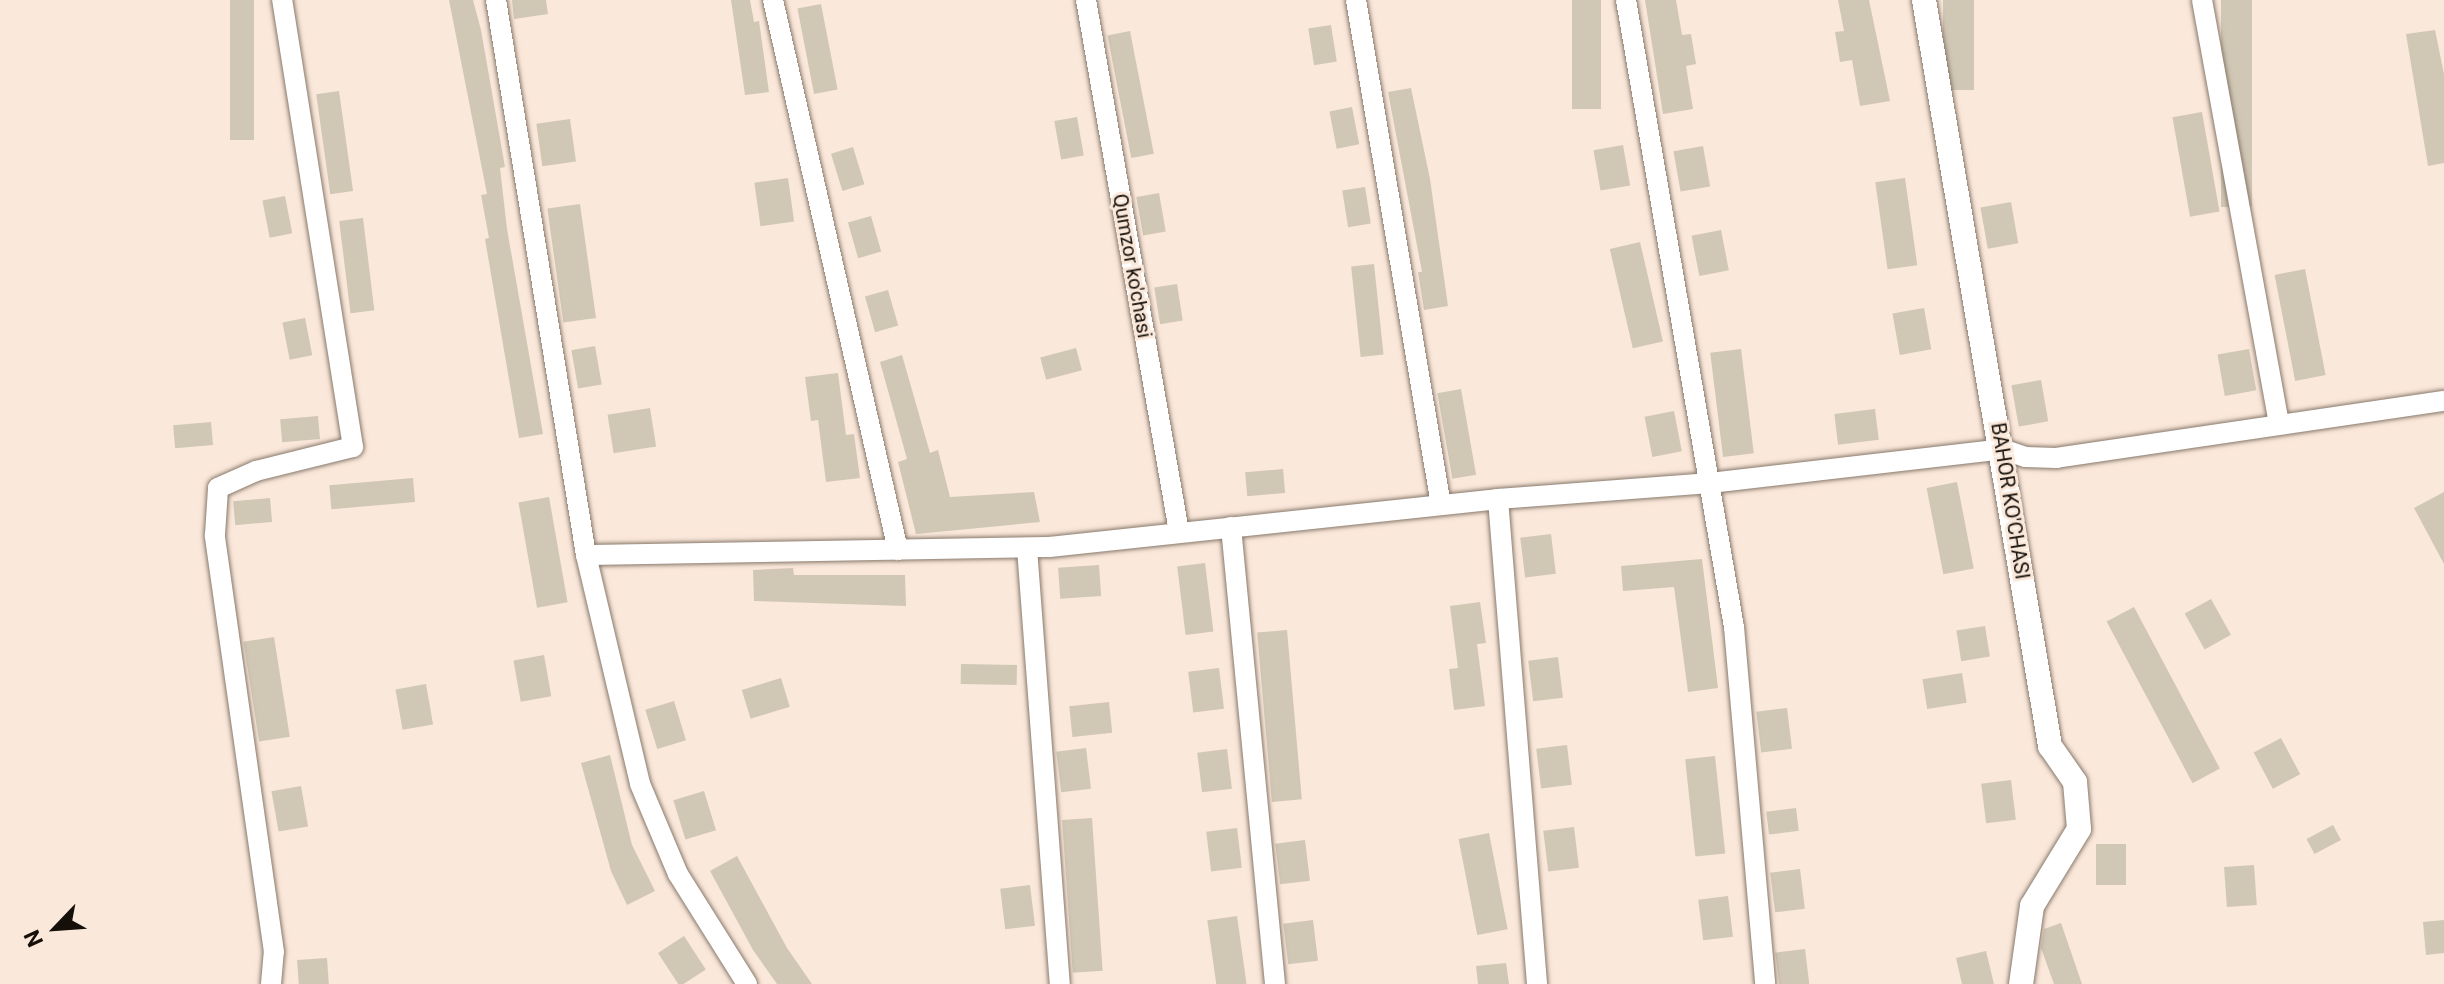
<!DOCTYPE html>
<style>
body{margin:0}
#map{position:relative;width:2444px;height:984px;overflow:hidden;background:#fae8da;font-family:Roboto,sans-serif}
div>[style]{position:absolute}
.building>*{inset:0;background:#d1c7b5;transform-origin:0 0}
.roads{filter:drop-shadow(0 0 2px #88796c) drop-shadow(0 0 2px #88796c)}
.minor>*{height:20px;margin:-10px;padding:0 10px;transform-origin:10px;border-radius:10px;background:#fff}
.tertiary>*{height:24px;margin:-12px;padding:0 12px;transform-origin:12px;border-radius:12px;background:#fff}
span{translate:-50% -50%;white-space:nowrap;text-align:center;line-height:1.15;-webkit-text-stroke:6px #fae8da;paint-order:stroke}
.street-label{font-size:20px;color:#150f0a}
.north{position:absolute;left:16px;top:888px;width:80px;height:80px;-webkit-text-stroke:6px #fae8da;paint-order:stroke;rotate:245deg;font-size:22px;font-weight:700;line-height:32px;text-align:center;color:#150f0a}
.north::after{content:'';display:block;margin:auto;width:28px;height:36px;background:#150f0a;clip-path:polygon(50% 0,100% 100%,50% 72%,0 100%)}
</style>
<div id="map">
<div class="building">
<div style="left:230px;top:0;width:24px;height:140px"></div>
<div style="clip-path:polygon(449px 0,473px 0,481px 30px,505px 167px,500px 168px,507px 229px,543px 434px,519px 438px,485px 239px,489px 238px,481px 195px,487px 194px)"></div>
<div style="clip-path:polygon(512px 0,546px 0,548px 14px,514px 19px)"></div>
<div style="clip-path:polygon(731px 0,750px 0,754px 22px,759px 21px,769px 92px,745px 95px)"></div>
<div style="left:1572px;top:0;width:29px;height:109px"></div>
<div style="clip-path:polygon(1645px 0,1676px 0,1682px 35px,1691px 34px,1696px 64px,1686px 66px,1693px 109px,1663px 114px)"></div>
<div style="clip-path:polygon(1838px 0,1869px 0,1890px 101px,1860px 106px,1852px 60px,1840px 62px,1835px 32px,1844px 31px)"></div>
<div style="left:1943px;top:0;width:31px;height:90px"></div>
<div style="left:2221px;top:0;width:31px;height:207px"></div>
<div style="left:821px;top:4px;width:87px;height:24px;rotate:79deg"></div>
<div style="left:1331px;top:25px;width:37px;height:23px;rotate:81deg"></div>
<div style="clip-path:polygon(2435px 30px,2444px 74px,2444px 163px,2428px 166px,2406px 34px)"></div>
<div style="left:1130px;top:31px;width:125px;height:23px;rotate:79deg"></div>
<div style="clip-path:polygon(1411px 88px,1430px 179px,1448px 306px,1424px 310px,1418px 272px,1422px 272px,1388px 92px)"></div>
<div style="left:339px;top:91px;width:101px;height:23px;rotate:82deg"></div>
<div style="left:1352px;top:107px;width:38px;height:23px;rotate:79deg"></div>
<div style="left:2202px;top:112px;width:101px;height:30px;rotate:80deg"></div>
<div style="left:1077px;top:117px;width:39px;height:23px;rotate:80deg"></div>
<div style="left:570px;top:119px;width:43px;height:34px;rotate:82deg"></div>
<div style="left:1623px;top:145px;width:41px;height:30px;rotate:80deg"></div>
<div style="left:1703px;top:146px;width:41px;height:30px;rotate:80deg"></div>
<div style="left:853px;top:147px;width:39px;height:23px;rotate:73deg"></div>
<div style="left:788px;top:178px;width:44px;height:34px;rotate:82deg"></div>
<div style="left:1905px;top:178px;width:88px;height:30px;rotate:82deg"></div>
<div style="left:1365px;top:187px;width:37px;height:23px;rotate:81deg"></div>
<div style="left:1159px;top:193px;width:39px;height:23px;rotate:80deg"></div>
<div style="left:285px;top:196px;width:38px;height:23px;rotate:79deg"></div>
<div style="left:2011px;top:202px;width:42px;height:31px;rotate:80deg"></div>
<div style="left:580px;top:204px;width:115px;height:33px;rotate:82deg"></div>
<div style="left:871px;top:216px;width:37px;height:24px;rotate:74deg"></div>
<div style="left:363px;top:218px;width:93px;height:24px;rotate:83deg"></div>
<div style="left:1721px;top:230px;width:41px;height:30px;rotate:79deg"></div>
<div style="left:1640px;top:242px;width:102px;height:31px;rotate:77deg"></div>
<div style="left:1374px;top:264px;width:91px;height:23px;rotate:84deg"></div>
<div style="left:2305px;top:269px;width:108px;height:31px;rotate:79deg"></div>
<div style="left:1177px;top:284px;width:37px;height:23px;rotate:81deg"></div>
<div style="left:888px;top:290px;width:37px;height:24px;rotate:74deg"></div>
<div style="left:1924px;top:308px;width:42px;height:32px;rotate:80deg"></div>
<div style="left:305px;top:318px;width:38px;height:23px;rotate:79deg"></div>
<div style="left:595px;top:346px;width:39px;height:24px;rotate:80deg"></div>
<div style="left:1076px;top:348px;width:23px;height:37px;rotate:75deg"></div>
<div style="left:1741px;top:349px;width:105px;height:31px;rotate:83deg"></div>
<div style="left:2249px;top:349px;width:42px;height:32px;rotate:80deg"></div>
<div style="clip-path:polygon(902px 355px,930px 453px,938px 450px,950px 497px,1034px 492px,1040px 522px,916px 534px,898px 462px,907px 459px,880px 362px)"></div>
<div style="clip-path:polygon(838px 373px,846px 435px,854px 434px,860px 478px,826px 482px,818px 420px,811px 421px,805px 377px)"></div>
<div style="left:2041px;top:380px;width:42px;height:30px;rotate:80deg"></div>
<div style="left:1461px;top:389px;width:87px;height:24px;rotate:80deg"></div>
<div style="left:650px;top:408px;width:39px;height:43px;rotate:81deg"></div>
<div style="left:1875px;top:409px;width:31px;height:41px;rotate:83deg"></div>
<div style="left:1674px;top:411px;width:41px;height:30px;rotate:79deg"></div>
<div style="left:318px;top:416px;width:23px;height:38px;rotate:85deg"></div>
<div style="left:211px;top:422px;width:23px;height:38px;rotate:85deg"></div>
<div style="left:1283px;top:469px;width:24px;height:38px;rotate:85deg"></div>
<div style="left:413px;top:478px;width:24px;height:84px;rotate:85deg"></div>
<div style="left:1957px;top:482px;width:88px;height:31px;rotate:79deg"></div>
<div style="clip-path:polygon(2444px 492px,2444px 564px,2414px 508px)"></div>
<div style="left:549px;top:497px;width:107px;height:31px;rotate:80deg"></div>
<div style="left:270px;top:498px;width:24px;height:37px;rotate:85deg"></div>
<div style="left:1551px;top:534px;width:40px;height:31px;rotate:83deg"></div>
<div style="clip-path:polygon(1702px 559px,1718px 688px,1688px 692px,1674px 587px,1623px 591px,1621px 566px)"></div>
<div style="left:1205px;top:563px;width:69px;height:28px;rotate:83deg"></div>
<div style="left:1099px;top:565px;width:31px;height:41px;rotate:86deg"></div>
<div style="clip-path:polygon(793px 568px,794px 575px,905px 575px,906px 606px,754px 601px,753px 570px)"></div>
<div style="left:2211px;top:599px;width:41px;height:30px;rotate:61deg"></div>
<div style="clip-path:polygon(1480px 602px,1486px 643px,1477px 644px,1485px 706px,1454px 710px,1449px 669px,1458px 668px,1450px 606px)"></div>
<div style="left:2134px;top:607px;width:183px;height:31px;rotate:62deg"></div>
<div style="left:1985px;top:626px;width:31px;height:29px;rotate:81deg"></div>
<div style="left:1287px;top:630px;width:170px;height:30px;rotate:85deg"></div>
<div style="left:274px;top:637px;width:101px;height:31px;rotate:81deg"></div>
<div style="left:544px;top:655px;width:42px;height:31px;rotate:80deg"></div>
<div style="left:1558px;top:657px;width:41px;height:30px;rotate:83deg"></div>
<div style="left:961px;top:664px;width:56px;height:20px;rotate:1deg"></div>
<div style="left:1219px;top:668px;width:41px;height:31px;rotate:83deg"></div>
<div style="left:1962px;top:673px;width:30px;height:40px;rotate:81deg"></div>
<div style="left:781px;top:678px;width:30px;height:41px;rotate:73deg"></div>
<div style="left:426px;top:684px;width:41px;height:31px;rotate:80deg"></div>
<div style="left:674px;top:701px;width:41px;height:30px;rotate:73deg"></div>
<div style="left:1109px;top:702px;width:31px;height:40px;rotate:84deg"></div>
<div style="left:1787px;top:708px;width:41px;height:31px;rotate:83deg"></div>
<div style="left:2281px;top:738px;width:41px;height:31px;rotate:62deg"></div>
<div style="left:1567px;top:745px;width:40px;height:31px;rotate:83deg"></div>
<div style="left:1086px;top:748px;width:41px;height:30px;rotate:83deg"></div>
<div style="left:1227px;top:749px;width:40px;height:30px;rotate:83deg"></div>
<div style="clip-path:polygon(610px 755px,632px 845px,655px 891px,627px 905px,611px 871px,581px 763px)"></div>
<div style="left:1715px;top:756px;width:98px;height:30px;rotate:84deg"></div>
<div style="left:2011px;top:780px;width:40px;height:30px;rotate:83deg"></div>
<div style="left:301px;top:786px;width:41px;height:30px;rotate:80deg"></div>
<div style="left:704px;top:791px;width:41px;height:32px;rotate:73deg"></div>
<div style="left:1796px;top:808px;width:23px;height:30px;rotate:83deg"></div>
<div style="left:1092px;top:818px;width:153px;height:30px;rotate:86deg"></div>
<div style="left:2333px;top:825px;width:17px;height:30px;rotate:62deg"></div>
<div style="left:1574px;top:827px;width:41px;height:31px;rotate:83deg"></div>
<div style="left:1237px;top:828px;width:40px;height:31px;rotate:83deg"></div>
<div style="left:1489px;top:833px;width:98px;height:31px;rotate:79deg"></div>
<div style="left:1305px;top:840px;width:41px;height:30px;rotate:83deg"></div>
<div style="left:2096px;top:844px;width:30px;height:41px"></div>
<div style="clip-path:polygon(737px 856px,787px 948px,812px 984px,777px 984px,753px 950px,710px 871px)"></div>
<div style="left:2254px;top:865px;width:40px;height:30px;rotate:86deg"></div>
<div style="left:1800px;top:869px;width:40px;height:30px;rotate:83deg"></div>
<div style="left:1030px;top:885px;width:41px;height:30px;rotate:83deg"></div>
<div style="left:1728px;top:896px;width:41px;height:30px;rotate:83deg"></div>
<div style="left:1237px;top:916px;width:69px;height:30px;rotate:82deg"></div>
<div style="left:1313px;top:920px;width:41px;height:30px;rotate:83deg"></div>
<div style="clip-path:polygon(2444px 920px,2444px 953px,2426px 955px,2423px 922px)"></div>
<div style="clip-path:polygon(2061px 923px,2082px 984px,2054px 984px,2041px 948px,2044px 929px)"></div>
<div style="left:684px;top:936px;width:40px;height:31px;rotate:57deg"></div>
<div style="left:1805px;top:949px;width:35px;height:30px;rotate:83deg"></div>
<div style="clip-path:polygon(1986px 951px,1994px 984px,1962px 984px,1956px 958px)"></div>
<div style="left:327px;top:958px;width:26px;height:30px;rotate:86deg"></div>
<div style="clip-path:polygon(1506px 963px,1509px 984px,1478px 984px,1476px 966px)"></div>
</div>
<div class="roads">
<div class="minor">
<div style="left:496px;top:0;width:562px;rotate:80.79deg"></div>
<div style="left:586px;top:555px;width:235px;rotate:76.7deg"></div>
<div style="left:640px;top:784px;width:98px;rotate:67.1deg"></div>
<div style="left:678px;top:874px;width:130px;rotate:57.9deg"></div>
<div style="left:773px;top:0;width:564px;rotate:77.2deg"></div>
<div style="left:1086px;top:0;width:540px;rotate:80.08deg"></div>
<div style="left:1356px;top:0;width:512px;rotate:80.45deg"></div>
<div style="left:1626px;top:0;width:636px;rotate:80.23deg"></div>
<div style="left:1734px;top:627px;width:358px;rotate:85deg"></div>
<div style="left:2202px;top:0;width:430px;rotate:79.7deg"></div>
<div style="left:1498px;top:499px;width:487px;rotate:85.4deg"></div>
<div style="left:1231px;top:527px;width:459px;rotate:84.5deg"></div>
<div style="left:1027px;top:548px;width:437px;rotate:85.7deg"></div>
<div style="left:586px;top:555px;width:464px;rotate:-1deg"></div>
<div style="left:1050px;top:547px;width:451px;rotate:-6.1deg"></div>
<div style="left:1498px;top:499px;width:213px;rotate:-4.3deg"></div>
<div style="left:1710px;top:483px;width:294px;rotate:-6.6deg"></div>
<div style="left:2002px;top:449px;width:24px;rotate:19deg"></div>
<div style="left:2025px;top:457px;width:31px;rotate:2deg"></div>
<div style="left:2056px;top:458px;width:392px;rotate:-8.4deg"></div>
<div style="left:271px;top:984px;width:32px;rotate:-85deg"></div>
<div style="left:274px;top:952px;width:421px;rotate:-98.1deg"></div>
<div style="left:215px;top:535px;width:47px;rotate:-86.3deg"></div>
<div style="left:218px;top:488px;width:42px;rotate:-24.1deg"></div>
<div style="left:256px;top:471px;width:100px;rotate:-13.9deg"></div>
<div style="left:353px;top:447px;width:453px;rotate:-99deg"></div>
</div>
<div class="tertiary">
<div style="left:1924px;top:0;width:757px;rotate:80.41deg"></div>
<div style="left:2050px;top:746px;width:44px;rotate:55.2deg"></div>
<div style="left:2075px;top:782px;width:47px;rotate:85.1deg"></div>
<div style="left:2079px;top:829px;width:90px;rotate:121.4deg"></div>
<div style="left:2032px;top:906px;width:79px;rotate:98deg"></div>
</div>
</div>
<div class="street-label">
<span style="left:1132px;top:266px;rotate:80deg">Qumzor ko'chasi</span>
<span style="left:2010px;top:501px;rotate:81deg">BAHOR KO'CHASI</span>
</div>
<div class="north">N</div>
</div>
